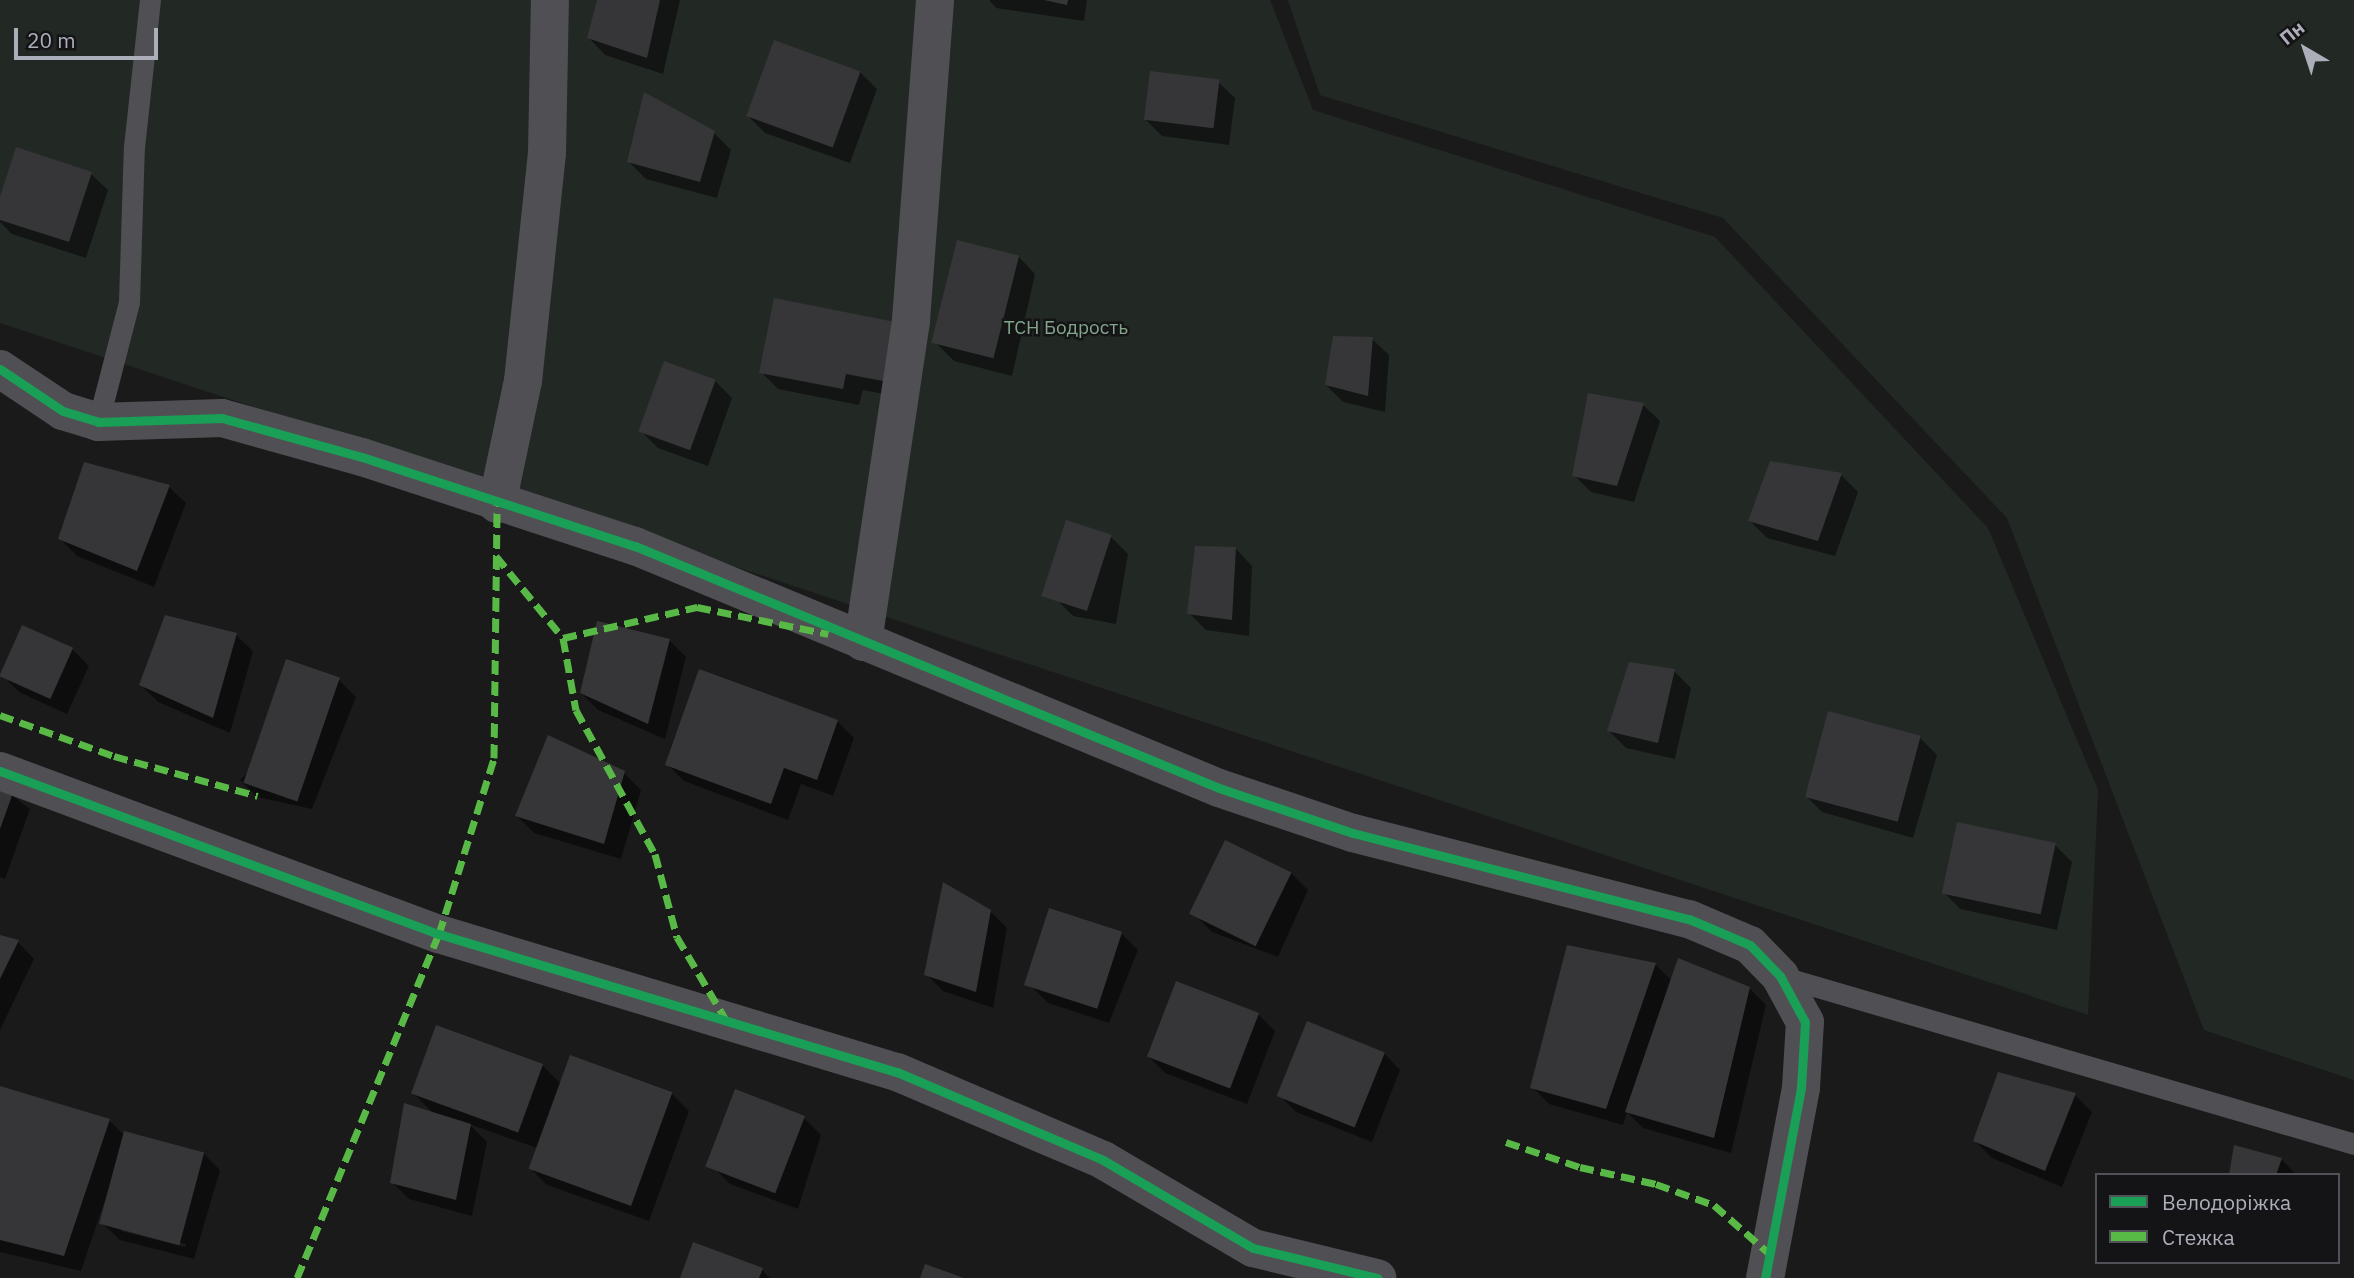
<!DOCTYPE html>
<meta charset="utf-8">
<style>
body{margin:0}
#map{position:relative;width:2354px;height:1278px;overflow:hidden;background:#1a1a1a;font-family:"IBM Plex Sans",sans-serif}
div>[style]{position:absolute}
.green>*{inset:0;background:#222924}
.shadow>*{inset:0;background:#0007}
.building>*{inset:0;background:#363638;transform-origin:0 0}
.service>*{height:21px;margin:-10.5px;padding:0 10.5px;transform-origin:10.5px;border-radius:10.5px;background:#505054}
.minor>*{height:38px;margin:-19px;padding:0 19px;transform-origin:19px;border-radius:19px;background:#505054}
.quiet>*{height:7px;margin-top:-3.5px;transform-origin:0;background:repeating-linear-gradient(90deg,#58b947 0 14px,transparent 0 21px)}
.cycleway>*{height:9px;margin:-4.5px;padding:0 4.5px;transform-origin:4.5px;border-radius:4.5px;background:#1a9f57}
span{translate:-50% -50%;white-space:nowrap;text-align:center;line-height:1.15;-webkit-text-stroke:5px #141416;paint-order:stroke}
.park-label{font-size:19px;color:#83a58b}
.legend{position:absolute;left:2095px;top:1173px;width:245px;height:91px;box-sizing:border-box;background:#141416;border:2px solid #515258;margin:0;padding:9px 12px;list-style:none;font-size:21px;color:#acaeba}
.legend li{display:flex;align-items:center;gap:14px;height:35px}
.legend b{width:35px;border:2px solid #515258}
.north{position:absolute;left:2270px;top:14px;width:70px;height:70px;-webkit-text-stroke:5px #141416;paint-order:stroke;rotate:321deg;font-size:19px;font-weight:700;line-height:28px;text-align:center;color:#acaeba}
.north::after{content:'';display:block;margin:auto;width:24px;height:32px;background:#acaeba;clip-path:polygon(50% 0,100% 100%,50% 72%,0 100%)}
.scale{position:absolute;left:14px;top:28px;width:144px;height:32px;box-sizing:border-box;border:4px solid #acaeba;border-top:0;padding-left:9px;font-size:21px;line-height:24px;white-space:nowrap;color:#acaeba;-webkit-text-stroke:5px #141416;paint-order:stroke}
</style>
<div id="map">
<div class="green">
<div style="clip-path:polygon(0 0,1270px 0,1313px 110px,1715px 237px,1988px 528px,2098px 790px,2088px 1015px,0 323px)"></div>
<div style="clip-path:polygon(1288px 0,2354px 0,2354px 1080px,2204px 1030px,2007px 518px,1723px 218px,1320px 95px)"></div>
</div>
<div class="shadow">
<div style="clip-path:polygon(598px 0,680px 0,663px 74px,605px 55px,589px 38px)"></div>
<div style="clip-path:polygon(989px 0,1087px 0,1084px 21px,996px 8px)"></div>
<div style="clip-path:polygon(860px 72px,877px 89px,850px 163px,765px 133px,748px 116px)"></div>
<div style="clip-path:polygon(1218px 82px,1235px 98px,1229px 145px,1162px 136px,1145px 119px)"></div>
<div style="clip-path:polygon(714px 133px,731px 150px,717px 198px,646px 179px,629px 162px)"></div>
<div style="clip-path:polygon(91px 174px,108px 190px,86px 258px,12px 234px,0 222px,0 202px)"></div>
<div style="clip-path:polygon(1019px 257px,1035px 274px,1012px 376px,954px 361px,937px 344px)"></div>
<div style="clip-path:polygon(894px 323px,900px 397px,863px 390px,859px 405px,778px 389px,761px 372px)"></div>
<div style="clip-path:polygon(1372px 339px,1389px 355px,1385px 412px,1343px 402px,1326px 385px)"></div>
<div style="clip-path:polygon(715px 381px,732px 398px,708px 466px,658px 448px,641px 431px)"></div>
<div style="clip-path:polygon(1643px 405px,1660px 421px,1634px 502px,1591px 492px,1574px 475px)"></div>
<div style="clip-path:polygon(85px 464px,169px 487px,186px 503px,154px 587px,77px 556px,60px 539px)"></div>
<div style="clip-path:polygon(1841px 475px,1858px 492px,1835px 556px,1767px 538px,1750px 521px)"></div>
<div style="clip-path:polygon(1111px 537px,1128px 554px,1116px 624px,1073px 616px,1056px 599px)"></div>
<div style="clip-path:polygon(1236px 549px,1252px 566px,1249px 636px,1206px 630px,1189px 613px)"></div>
<div style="clip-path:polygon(236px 635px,253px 651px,230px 733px,158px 702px,141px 685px)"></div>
<div style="clip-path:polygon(669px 640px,686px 657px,665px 739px,598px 710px,581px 693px)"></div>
<div style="clip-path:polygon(72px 649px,89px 666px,67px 714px,19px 692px,2px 675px)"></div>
<div style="clip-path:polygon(1674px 671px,1691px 688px,1675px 759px,1626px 748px,1609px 731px)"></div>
<div style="clip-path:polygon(339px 680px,356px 697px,312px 809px,257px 797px,240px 780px)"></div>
<div style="clip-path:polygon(837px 721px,854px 738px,833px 796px,801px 784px,788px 820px,684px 781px,667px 764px)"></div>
<div style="clip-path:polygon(1920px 738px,1937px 755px,1913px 838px,1822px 812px,1805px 795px)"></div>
<div style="clip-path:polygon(624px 773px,641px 790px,621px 859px,534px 833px,517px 816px)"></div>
<div style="clip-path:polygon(0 786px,30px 809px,5px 879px,0 877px)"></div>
<div style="clip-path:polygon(1226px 843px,1291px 873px,1308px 890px,1278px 957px,1212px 932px,1195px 915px)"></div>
<div style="clip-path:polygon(2055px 845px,2072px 862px,2057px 930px,1960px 909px,1944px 892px)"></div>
<div style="clip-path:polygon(990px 911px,1007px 928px,993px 1008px,943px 991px,926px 974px)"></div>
<div style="clip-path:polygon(1121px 933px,1138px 950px,1109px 1023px,1048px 1003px,1031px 986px)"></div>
<div style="clip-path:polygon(0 937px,18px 942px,34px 959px,0 1030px)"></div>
<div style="clip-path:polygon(1568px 947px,1656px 965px,1672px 981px,1749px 988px,1766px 1005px,1731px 1153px,1643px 1128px,1627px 1112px,1623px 1125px,1549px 1104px,1532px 1087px)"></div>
<div style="clip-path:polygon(1258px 1014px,1275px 1031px,1247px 1104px,1165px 1073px,1148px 1056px)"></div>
<div style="clip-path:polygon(1384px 1053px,1400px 1070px,1372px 1142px,1296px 1112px,1279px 1095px)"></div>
<div style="clip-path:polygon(542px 1065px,561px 1084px,672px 1094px,689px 1111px,649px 1221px,547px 1185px,530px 1168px,537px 1148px,469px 1124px,487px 1142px,472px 1216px,409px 1199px,392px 1182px,434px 1114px,413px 1093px)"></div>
<div style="clip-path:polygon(evenodd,0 1088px,109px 1120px,125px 1136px,204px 1154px,220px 1170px,194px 1259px,120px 1240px,103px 1224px,110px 1185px,81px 1271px,0 1252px,0 1088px,121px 1227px,186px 1244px,185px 1247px,121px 1231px,121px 1227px)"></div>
<div style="clip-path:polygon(2075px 1095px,2092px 1112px,2062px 1187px,1992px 1158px,1975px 1141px)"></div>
<div style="clip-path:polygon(804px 1118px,821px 1135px,798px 1209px,730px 1184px,713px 1167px)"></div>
<div style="clip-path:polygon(2281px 1159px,2297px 1175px,2231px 1175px)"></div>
<div style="clip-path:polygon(762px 1270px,770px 1278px,681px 1278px)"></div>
</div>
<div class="building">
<div style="clip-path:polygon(597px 0,660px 0,647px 58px,587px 38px)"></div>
<div style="clip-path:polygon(1044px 0,1068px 0,1067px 5px)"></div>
<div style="left:774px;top:40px;width:92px;height:81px;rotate:20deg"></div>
<div style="left:1150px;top:71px;width:70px;height:49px;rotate:7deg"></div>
<div style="clip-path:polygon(644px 92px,715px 131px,700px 182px,627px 162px)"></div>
<div style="clip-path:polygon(16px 147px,92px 172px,69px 242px,0 220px,0 197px)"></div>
<div style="left:957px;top:240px;width:64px;height:106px;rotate:14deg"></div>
<div style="clip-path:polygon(774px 298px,895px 322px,883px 381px,846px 374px,843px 389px,759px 373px)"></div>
<div style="clip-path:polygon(1333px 336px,1373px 337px,1368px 396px,1325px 385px)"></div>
<div style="left:664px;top:361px;width:55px;height:75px;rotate:20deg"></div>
<div style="clip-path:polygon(1588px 393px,1644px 403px,1617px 486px,1572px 476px)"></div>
<div style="clip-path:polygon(1770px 461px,1842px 473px,1818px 541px,1748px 521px)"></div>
<div style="clip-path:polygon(84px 462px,170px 485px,137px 571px,58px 539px)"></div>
<div style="left:1066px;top:520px;width:48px;height:80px;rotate:18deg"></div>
<div style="clip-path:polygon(1195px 546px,1236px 547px,1232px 620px,1187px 614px)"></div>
<div style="clip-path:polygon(165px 615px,237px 633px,213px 718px,139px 685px)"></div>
<div style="clip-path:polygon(597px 621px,670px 639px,648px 724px,580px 693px)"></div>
<div style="left:22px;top:625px;width:56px;height:56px;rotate:24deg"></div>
<div style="left:286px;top:659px;width:57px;height:131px;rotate:19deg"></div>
<div style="clip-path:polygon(1629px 662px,1675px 669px,1658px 743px,1607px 731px)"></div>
<div style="clip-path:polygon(699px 669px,838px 720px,817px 780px,784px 768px,771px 804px,665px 765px)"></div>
<div style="left:1828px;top:711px;width:96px;height:89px;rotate:15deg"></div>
<div style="clip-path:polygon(548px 735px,625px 771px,604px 844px,515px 816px)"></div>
<div style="clip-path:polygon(0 784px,14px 790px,0 829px)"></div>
<div style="left:1957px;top:822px;width:101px;height:73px;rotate:12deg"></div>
<div style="left:1225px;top:840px;width:74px;height:82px;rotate:26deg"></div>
<div style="clip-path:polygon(943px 882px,991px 910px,976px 992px,924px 975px)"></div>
<div style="left:1049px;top:908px;width:77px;height:81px;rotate:18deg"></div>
<div style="clip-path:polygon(0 935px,19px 940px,0 979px)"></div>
<div style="clip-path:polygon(1567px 945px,1656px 963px,1606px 1109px,1530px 1088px)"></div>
<div style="clip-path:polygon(1678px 958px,1750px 987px,1714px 1138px,1625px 1112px)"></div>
<div style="left:1176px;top:981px;width:89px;height:81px;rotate:21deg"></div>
<div style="left:1307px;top:1021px;width:84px;height:81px;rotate:22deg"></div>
<div style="left:436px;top:1025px;width:114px;height:73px;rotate:20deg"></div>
<div style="left:570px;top:1055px;width:109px;height:121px;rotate:20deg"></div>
<div style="clip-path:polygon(1998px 1072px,2076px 1093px,2045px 1171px,1973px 1141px)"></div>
<div style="clip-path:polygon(0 1086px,110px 1119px,64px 1256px,0 1240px)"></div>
<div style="left:735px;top:1089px;width:75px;height:83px;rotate:21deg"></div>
<div style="clip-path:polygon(404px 1103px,471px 1124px,456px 1200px,390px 1183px)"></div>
<div style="left:124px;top:1131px;width:83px;height:96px;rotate:15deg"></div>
<div style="clip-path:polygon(2234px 1145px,2282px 1158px,2276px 1175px,2229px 1175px)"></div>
<div style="clip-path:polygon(693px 1242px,763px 1268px,759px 1278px,680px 1278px)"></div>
<div style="clip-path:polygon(925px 1264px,964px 1278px,920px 1278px)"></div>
</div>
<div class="service">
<div style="left:98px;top:422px;width:124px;rotate:-75.5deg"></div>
<div style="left:129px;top:302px;width:155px;rotate:-88.2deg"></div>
<div style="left:134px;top:147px;width:148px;rotate:-83.8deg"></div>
<div style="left:1780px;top:976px;width:598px;rotate:16.31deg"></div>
</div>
<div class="minor">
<div style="left:0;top:369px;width:76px;rotate:33.7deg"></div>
<div style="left:63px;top:411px;width:37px;rotate:17deg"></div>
<div style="left:98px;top:422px;width:124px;rotate:-1.8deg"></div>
<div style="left:222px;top:418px;width:145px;rotate:15.6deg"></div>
<div style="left:362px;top:457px;width:287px;rotate:18.1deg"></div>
<div style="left:635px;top:546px;width:632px;rotate:22.51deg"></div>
<div style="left:1219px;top:788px;width:141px;rotate:18.6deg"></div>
<div style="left:1353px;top:833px;width:347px;rotate:14.4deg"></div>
<div style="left:1689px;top:919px;width:66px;rotate:23.1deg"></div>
<div style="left:1750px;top:945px;width:43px;rotate:45.9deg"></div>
<div style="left:1780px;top:976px;width:52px;rotate:61.5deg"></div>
<div style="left:1805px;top:1022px;width:66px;rotate:93.5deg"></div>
<div style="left:1801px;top:1088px;width:193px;rotate:100.7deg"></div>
<div style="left:497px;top:504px;width:126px;rotate:-78.1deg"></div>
<div style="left:523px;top:381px;width:229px;rotate:-84deg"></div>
<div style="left:547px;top:153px;width:153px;rotate:-88.9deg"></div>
<div style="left:863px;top:642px;width:326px;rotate:-81.5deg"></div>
<div style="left:911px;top:320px;width:321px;rotate:-85.7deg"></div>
<div style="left:0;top:771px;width:468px;rotate:20.4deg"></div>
<div style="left:439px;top:934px;width:478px;rotate:16.8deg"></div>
<div style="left:897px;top:1072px;width:224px;rotate:23.1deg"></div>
<div style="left:1103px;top:1160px;width:174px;rotate:30.4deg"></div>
<div style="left:1253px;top:1248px;width:128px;rotate:13.6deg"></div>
</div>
<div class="quiet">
<div style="left:496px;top:556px;width:106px;rotate:50.7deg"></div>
<div style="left:563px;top:638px;width:138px;rotate:-13deg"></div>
<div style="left:697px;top:607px;width:134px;rotate:11.6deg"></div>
<div style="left:563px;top:638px;width:73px;rotate:79.8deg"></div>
<div style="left:576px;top:710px;width:164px;rotate:61.3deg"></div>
<div style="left:655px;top:854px;width:86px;rotate:75.2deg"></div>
<div style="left:677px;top:937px;width:96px;rotate:59.4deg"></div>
<div style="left:0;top:715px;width:121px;rotate:19.8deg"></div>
<div style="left:114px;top:756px;width:149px;rotate:15.5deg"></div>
<div style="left:1506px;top:1142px;width:78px;rotate:18.7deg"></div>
<div style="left:1580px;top:1167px;width:78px;rotate:12.6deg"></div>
<div style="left:1656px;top:1184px;width:62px;rotate:19.9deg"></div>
<div style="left:1714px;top:1205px;width:74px;rotate:41.2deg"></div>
<div style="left:297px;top:1278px;width:372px;rotate:-67.6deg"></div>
<div style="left:439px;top:934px;width:184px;rotate:-72.6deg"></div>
<div style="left:494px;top:758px;width:254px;rotate:-89.3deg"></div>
</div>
<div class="cycleway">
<div style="left:0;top:369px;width:76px;rotate:33.7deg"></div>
<div style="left:63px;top:411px;width:37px;rotate:17deg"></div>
<div style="left:98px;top:422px;width:124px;rotate:-1.8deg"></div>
<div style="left:222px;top:418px;width:145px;rotate:15.6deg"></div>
<div style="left:362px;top:457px;width:287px;rotate:18.1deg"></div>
<div style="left:635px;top:546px;width:632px;rotate:22.51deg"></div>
<div style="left:1219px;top:788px;width:141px;rotate:18.6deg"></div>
<div style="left:1353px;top:833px;width:347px;rotate:14.4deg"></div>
<div style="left:1689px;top:919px;width:66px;rotate:23.1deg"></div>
<div style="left:1750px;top:945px;width:43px;rotate:45.9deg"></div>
<div style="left:1780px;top:976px;width:52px;rotate:61.5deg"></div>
<div style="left:1805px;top:1022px;width:66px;rotate:93.5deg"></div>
<div style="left:1801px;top:1088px;width:193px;rotate:100.7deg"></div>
<div style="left:0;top:771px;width:468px;rotate:20.4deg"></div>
<div style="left:439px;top:934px;width:478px;rotate:16.8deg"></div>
<div style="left:897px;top:1072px;width:224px;rotate:23.1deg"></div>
<div style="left:1103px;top:1160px;width:174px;rotate:30.4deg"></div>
<div style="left:1253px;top:1248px;width:128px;rotate:13.6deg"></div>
</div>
<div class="park-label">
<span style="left:1066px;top:328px">ТСН Бодрость</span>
</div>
<ul class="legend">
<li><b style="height:9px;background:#1a9f57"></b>Велодоріжка</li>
<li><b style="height:9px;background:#58b947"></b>Стежка</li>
</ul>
<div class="north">Пн</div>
<div class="scale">20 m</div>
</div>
